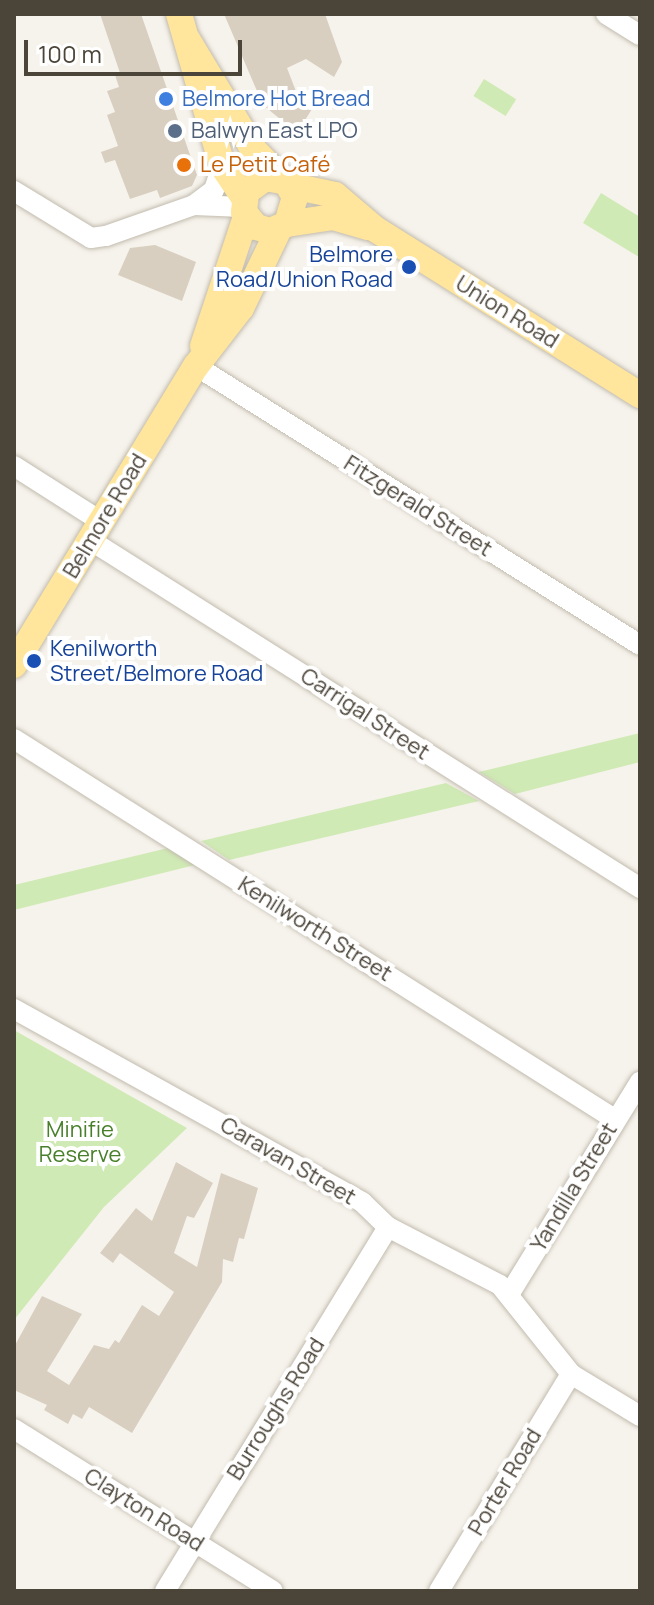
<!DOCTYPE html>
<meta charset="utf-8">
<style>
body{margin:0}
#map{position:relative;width:654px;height:1605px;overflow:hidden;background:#f6f3ec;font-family:Manrope,sans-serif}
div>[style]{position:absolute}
.green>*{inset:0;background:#d0eab5;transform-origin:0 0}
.building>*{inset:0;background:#d8cfc1}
.roads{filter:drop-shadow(0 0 2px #c2bbae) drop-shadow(0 0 2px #c2bbae)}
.minor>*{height:20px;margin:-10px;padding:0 10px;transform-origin:10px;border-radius:10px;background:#fff}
.major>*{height:26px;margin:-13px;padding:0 13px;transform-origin:13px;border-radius:13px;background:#ffe69c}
.dots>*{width:22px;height:22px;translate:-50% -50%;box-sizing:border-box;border:4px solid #fff;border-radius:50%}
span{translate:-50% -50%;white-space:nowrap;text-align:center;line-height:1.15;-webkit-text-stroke:8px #fff;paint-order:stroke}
.shop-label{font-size:22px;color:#366cbe}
.left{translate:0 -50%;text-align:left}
.service-label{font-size:22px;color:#4e5e75}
.food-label{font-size:22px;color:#c56008}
.transit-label{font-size:22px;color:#164399}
.right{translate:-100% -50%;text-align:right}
.street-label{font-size:22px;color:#4b4439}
.park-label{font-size:22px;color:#487f2a}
.frame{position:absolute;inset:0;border:16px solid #4b4439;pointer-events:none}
.scale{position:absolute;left:24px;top:40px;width:218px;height:36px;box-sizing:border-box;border:4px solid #4b4439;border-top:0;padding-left:10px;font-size:24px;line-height:28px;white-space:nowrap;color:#4b4439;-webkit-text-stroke:6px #fff;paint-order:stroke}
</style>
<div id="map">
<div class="green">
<div style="left:484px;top:79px;width:38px;height:20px;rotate:32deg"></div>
<div style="clip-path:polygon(601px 193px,640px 217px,639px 257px,583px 223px)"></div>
<div style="clip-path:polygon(640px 733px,640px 762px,515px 794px,479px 772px)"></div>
<div style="clip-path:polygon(446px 783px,479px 801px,229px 860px,201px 841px)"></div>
<div style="clip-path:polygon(168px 848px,195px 865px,14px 910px,14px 885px)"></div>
<div style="clip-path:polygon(14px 1030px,187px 1128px,104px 1207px,14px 1320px)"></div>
</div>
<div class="building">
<div style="clip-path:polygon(100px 14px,141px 14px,197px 175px,192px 186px,160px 198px,157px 190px,130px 199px,115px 160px,105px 163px,101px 152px,118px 146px,107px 115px,115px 112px,107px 91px,119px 87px,115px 75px,120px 73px)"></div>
<div style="clip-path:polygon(224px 14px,325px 14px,342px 62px,334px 77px,306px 59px,287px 68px,299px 99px,312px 109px,297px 133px,263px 105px)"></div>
<div style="clip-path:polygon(155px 245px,196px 262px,182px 301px,118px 275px,130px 248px)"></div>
<div style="clip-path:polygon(176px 1162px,213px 1183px,194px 1218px,187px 1216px,174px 1253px,197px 1267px,221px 1173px,258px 1188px,244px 1239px,239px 1238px,233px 1262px,223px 1259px,222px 1282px,132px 1433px,89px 1407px,82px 1419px,73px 1414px,68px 1424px,44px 1410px,47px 1405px,14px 1390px,14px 1347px,42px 1296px,82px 1314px,47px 1371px,69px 1385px,94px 1345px,109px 1349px,115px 1340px,119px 1343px,142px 1305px,159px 1316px,174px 1292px,120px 1253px,113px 1263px,100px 1253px,136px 1208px,152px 1221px)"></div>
</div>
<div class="roads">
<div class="minor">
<div style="left:606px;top:14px;width:40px;rotate:32deg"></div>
<div style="left:14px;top:191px;width:90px;rotate:31.4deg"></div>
<div style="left:91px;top:238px;width:15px;rotate:-8deg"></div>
<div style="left:106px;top:236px;width:93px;rotate:-19.4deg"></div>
<div style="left:194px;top:205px;width:25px;rotate:-37deg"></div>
<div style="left:214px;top:190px;width:26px;rotate:-72deg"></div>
<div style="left:194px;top:205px;width:49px;rotate:2.3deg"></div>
<div style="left:196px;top:366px;width:524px;rotate:32.14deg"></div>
<div style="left:14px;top:466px;width:104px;rotate:32.5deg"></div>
<div style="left:90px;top:540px;width:651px;rotate:32.32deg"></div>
<div style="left:14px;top:739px;width:712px;rotate:32.33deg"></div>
<div style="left:14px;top:1009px;width:398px;rotate:29deg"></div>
<div style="left:362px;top:1202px;width:36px;rotate:44deg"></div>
<div style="left:388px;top:1227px;width:126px;rotate:27.4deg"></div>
<div style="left:500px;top:1285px;width:114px;rotate:51.4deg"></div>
<div style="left:571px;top:1374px;width:81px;rotate:31.3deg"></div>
<div style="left:510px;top:1293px;width:248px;rotate:-58.4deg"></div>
<div style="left:14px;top:1429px;width:305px;rotate:32deg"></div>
<div style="left:165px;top:1591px;width:427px;rotate:-58.5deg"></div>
<div style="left:439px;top:1591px;width:254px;rotate:-58.7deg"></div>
</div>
<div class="major">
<div style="left:179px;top:14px;width:157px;rotate:74.1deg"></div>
<div style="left:222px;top:165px;width:40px;rotate:56deg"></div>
<div style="left:187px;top:39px;width:128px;rotate:59deg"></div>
<div style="left:253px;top:149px;width:50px;rotate:45.8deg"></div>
<div style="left:288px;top:185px;width:14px;rotate:60deg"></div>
<div style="left:295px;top:197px;width:28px;rotate:107deg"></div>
<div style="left:287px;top:224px;width:18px;rotate:158deg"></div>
<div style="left:270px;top:231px;width:15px;rotate:-164deg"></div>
<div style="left:256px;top:227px;width:19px;rotate:-129deg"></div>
<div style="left:244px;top:212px;width:20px;rotate:-84deg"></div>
<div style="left:246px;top:192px;width:24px;rotate:-36deg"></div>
<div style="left:265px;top:178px;width:17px;rotate:10deg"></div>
<div style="left:288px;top:185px;width:48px;rotate:12deg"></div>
<div style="left:335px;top:195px;width:52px;rotate:40.4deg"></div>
<div style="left:375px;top:229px;width:313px;rotate:32.1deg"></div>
<div style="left:287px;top:224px;width:47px;rotate:-8.7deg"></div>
<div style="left:333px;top:217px;width:36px;rotate:16deg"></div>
<div style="left:203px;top:346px;width:136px;rotate:-71.6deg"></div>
<div style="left:14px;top:665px;width:350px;rotate:-58.7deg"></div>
<div style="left:196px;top:366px;width:73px;rotate:-52.2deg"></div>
<div style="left:241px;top:308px;width:88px;rotate:-64.3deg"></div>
</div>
</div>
<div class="dots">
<div style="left:166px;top:99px;background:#3f7fe0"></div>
<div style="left:175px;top:131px;background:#5c6f8a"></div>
<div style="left:184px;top:165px;background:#e8710a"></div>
<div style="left:409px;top:267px;background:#1a4fb4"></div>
<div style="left:34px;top:661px;background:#1a4fb4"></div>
</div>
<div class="shop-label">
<span class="left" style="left:182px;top:99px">Belmore Hot Bread</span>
</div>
<div class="service-label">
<span class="left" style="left:191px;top:131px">Balwyn East LPO</span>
</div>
<div class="food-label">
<span class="left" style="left:200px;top:165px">Le Petit Café</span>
</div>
<div class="transit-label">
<span class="right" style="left:393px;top:267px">Belmore<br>Road/Union Road</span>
<span class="left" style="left:50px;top:661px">Kenilworth<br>Street/Belmore Road</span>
</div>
<div class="street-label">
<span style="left:507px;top:312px;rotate:32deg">Union Road</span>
<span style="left:418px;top:506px;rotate:32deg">Fitzgerald Street</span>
<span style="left:105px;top:516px;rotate:-59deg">Belmore Road</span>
<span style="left:365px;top:714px;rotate:33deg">Carrigal Street</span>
<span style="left:315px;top:929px;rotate:32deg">Kenilworth Street</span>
<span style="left:288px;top:1161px;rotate:30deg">Caravan Street</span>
<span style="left:574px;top:1187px;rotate:-59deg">Yandilla Street</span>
<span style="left:276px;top:1409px;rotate:-58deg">Burroughs Road</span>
<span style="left:505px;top:1482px;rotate:-59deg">Porter Road</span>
<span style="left:144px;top:1510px;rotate:32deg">Clayton Road</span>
</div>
<div class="park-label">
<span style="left:80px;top:1142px">Minifie<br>Reserve</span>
</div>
<div class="frame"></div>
<div class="scale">100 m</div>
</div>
